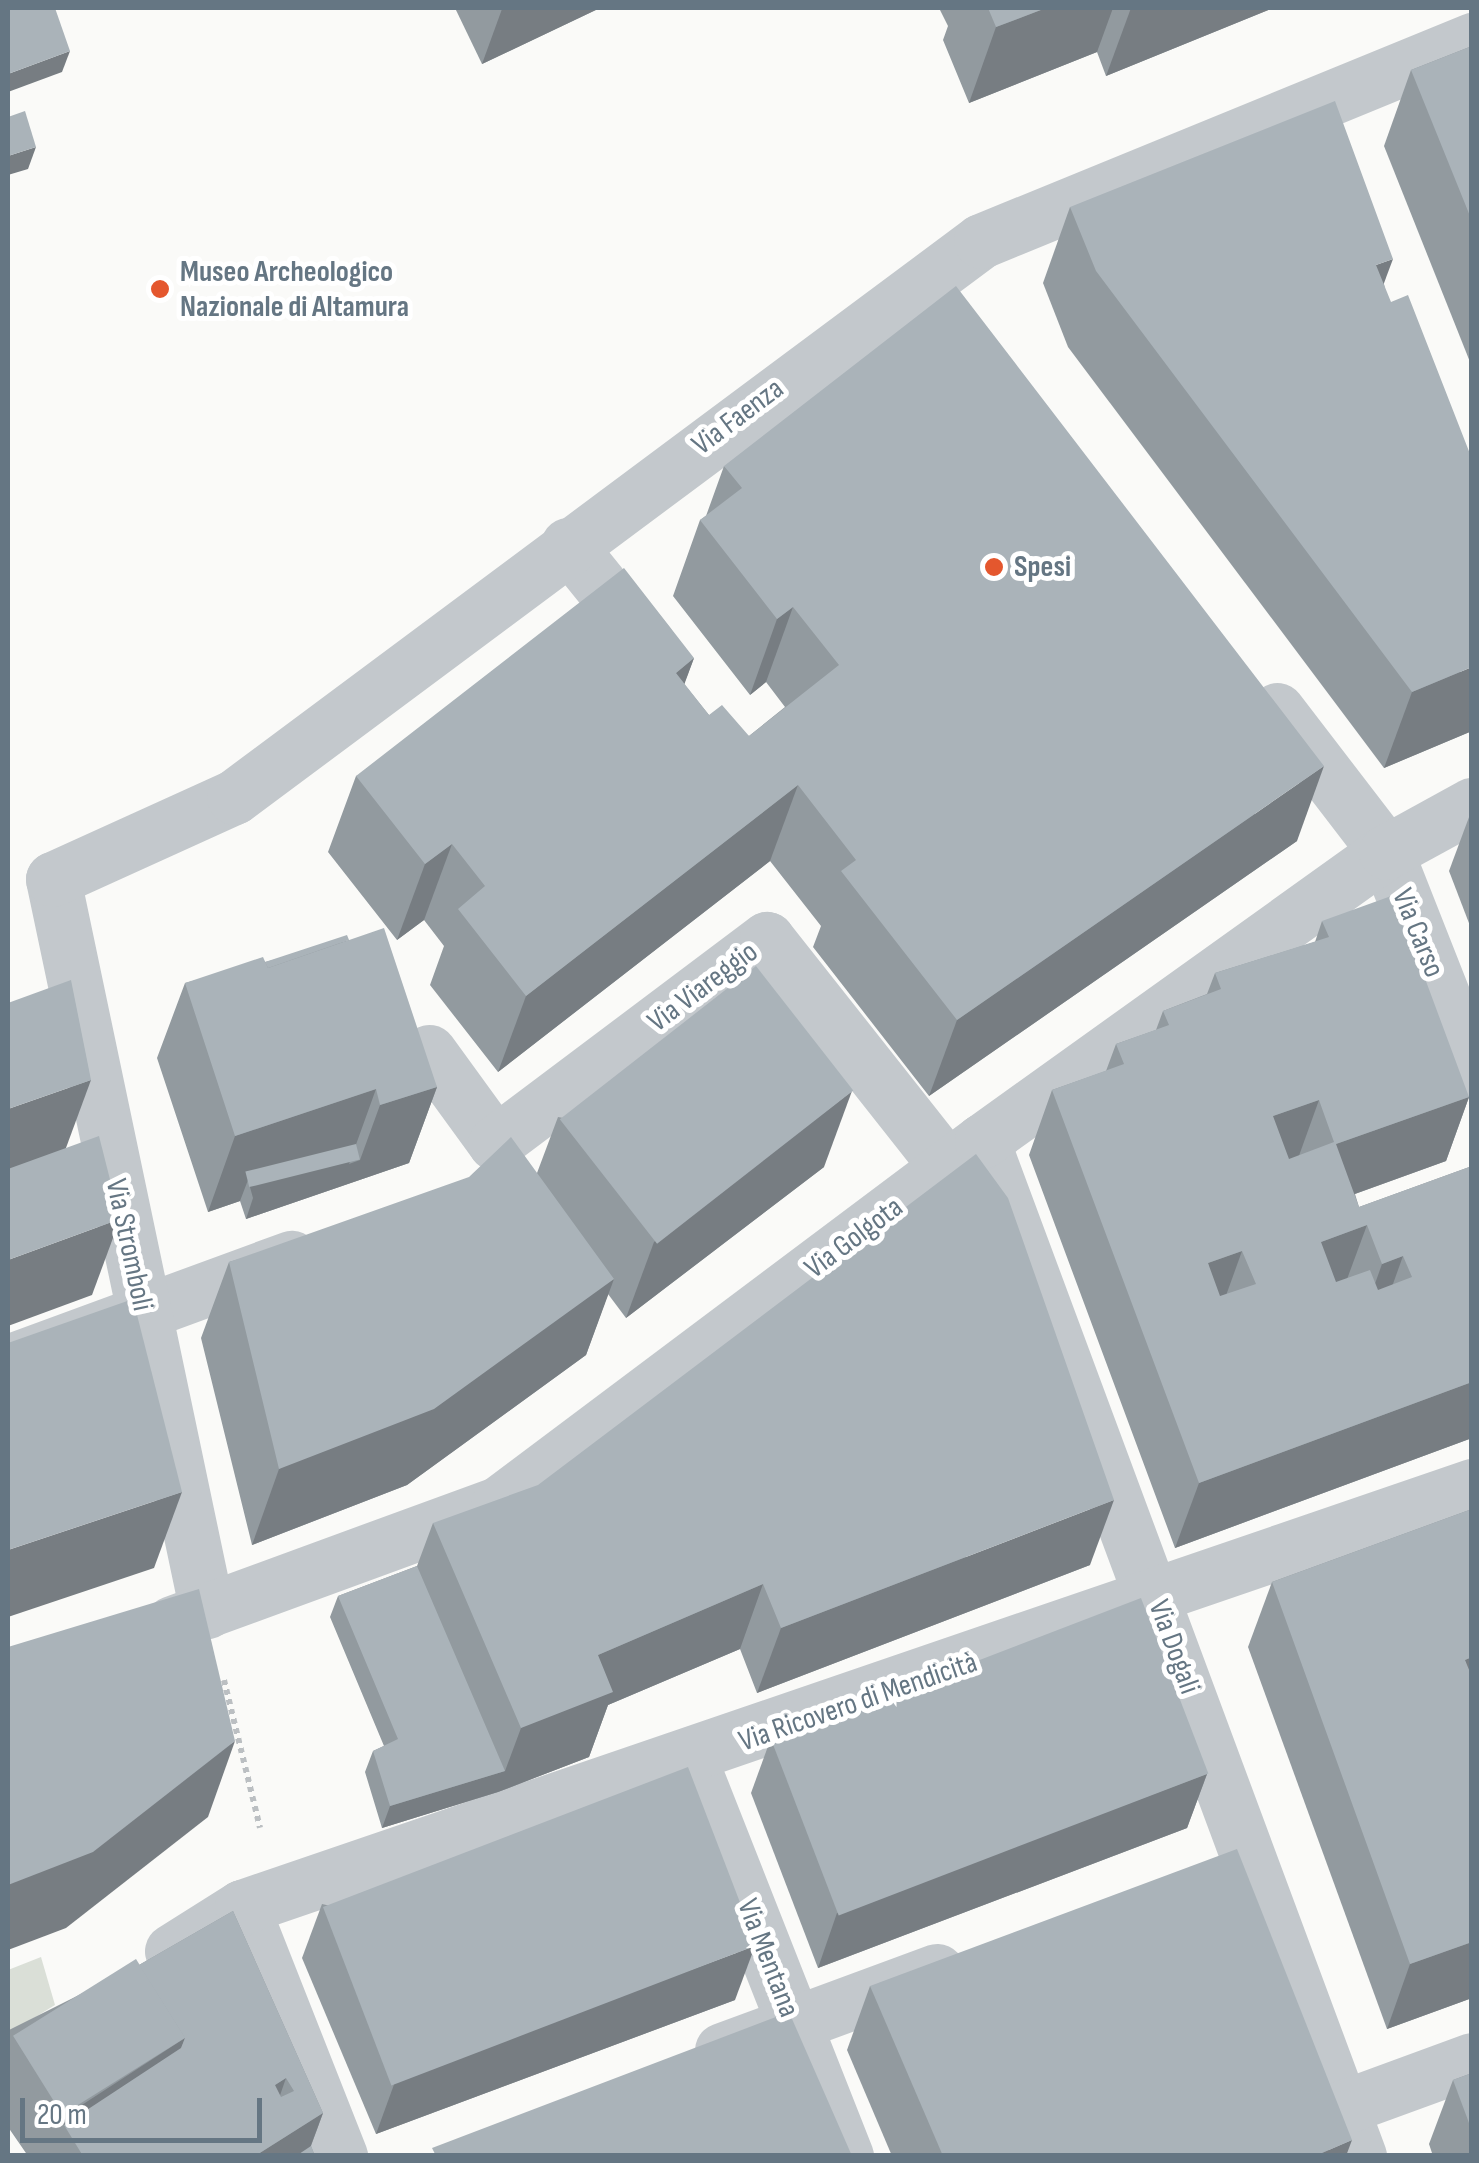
<!DOCTYPE html>
<meta charset="utf-8">
<style>
body{margin:0}
#map{position:relative;width:1479px;height:2163px;overflow:hidden;background:#fafaf8;font-family:"Sofia Sans Condensed",sans-serif}
div>[style]{position:absolute}
.green>*{inset:0;background:#dadfd7}
.path>*{height:6px;margin-top:-3px;transform-origin:0;background:repeating-linear-gradient(90deg,#bbbfc2 0 5px,transparent 0 10px)}
.minor>*{height:55px;margin:-27.5px;padding:0 27.5px;transform-origin:27.5px;border-radius:27.5px;background:#c3c8cc}
.wall>*{inset:0;background:#929a9f}
.shaded-wall>*{inset:0;background:#777d82}
.building>*{inset:0;background:#aab3b9;transform-origin:0 0}
.dots>*{width:28px;height:28px;translate:-50% -50%;box-sizing:border-box;border:5px solid #fff;border-radius:50%}
span{translate:-50% -50%;white-space:nowrap;text-align:center;line-height:1.15;-webkit-text-stroke:10px #fff;paint-order:stroke}
.poi-label{font-size:30px;color:#657683;font-weight:700}
.left{translate:0 -50%;text-align:left}
.street-label{font-size:30px;color:#657683}
.frame{position:absolute;inset:0;border:10px solid #657683;pointer-events:none}
.scale{position:absolute;left:20px;top:2098px;width:242px;height:45px;box-sizing:border-box;border:5px solid #657683;border-top:0;padding-left:12px;font-size:30px;line-height:35px;white-space:nowrap;color:#657683;-webkit-text-stroke:8px #fff;paint-order:stroke}
</style>
<div id="map">
<div class="green">
<div style="clip-path:polygon(41px 1957px,55px 2005px,8px 2034px,8px 1970px)"></div>
</div>
<div class="path">
<div style="left:224px;top:1680px;width:152px;rotate:76.3deg"></div>
</div>
<div class="minor">
<div style="left:568px;top:545px;width:127px;rotate:51.1deg"></div>
<div style="left:1277px;top:710px;width:179px;rotate:52.5deg"></div>
<div style="left:1386px;top:852px;width:234px;rotate:68.5deg"></div>
<div style="left:429px;top:1052px;width:112px;rotate:54deg"></div>
<div style="left:495px;top:1143px;width:340px;rotate:-36.9deg"></div>
<div style="left:767px;top:939px;width:292px;rotate:51.7deg"></div>
<div style="left:982px;top:1141px;width:1083px;rotate:69.62deg"></div>
<div style="left:8px;top:1362px;width:302px;rotate:-20.2deg"></div>
<div style="left:207px;top:1611px;width:748px;rotate:-101.88deg"></div>
<div style="left:53px;top:879px;width:199px;rotate:-24.4deg"></div>
<div style="left:234px;top:797px;width:931px;rotate:-36.66deg"></div>
<div style="left:981px;top:241px;width:531px;rotate:-22.26deg"></div>
<div style="left:172px;top:1623px;width:347px;rotate:-20.1deg"></div>
<div style="left:498px;top:1504px;width:605px;rotate:-36.87deg"></div>
<div style="left:982px;top:1141px;width:497px;rotate:-35.6deg"></div>
<div style="left:1386px;top:852px;width:98px;rotate:-28.7deg"></div>
<div style="left:690px;top:1760px;width:426px;rotate:68.5deg"></div>
<div style="left:242px;top:1907px;width:268px;rotate:68.5deg"></div>
<div style="left:172px;top:1951px;width:83px;rotate:-32.2deg"></div>
<div style="left:242px;top:1907px;width:1300px;rotate:-18.89deg"></div>
<div style="left:722px;top:2050px;width:229px;rotate:-20.2deg"></div>
<div style="left:1341px;top:2108px;width:140px;rotate:-20.1deg"></div>
</div>
<div class="wall">
<div style="clip-path:polygon(455px 8px,600px 8px,482px 64px)"></div>
<div style="clip-path:polygon(939px 8px,1273px 8px,1106px 76px,1097px 52px,969px 103px,943px 40px,948px 26px)"></div>
<div style="clip-path:polygon(1472px 46px,1472px 367px,1384px 146px,1411px 70px)"></div>
<div style="clip-path:polygon(1070px 207px,1384px 284px,1472px 731px,1384px 768px,1068px 347px,1043px 283px)"></div>
<div style="clip-path:polygon(724px 466px,1297px 841px,929px 1096px,813px 947px,821px 926px,770px 861px,498px 1072px,430px 985px,444px 946px,424px 920px,397px 940px,328px 852px,356px 776px,694px 658px,684px 684px,709px 715px,749px 736px,785px 707px,766px 682px,750px 695px,673px 596px,700px 520px,706px 516px)"></div>
<div style="clip-path:polygon(1472px 809px,1472px 931px,1449px 871px)"></div>
<div style="clip-path:polygon(1322px 921px,1469px 1097px,1446px 1161px,1355px 1194px,1359px 1207px,1472px 1166px,1472px 1438px,1175px 1548px,1029px 1155px,1052px 1090px,1106px 1071px,1116px 1044px,1156px 1030px,1163px 1011px,1207px 994px,1215px 973px,1315px 942px)"></div>
<div style="clip-path:polygon(349px 940px,437px 1087px,409px 1163px,246px 1219px,240px 1201px,208px 1212px,157px 1058px,185px 983px)"></div>
<div style="clip-path:polygon(558px 1117px,824px 1167px,626px 1318px,608px 1294px,586px 1355px,407px 1485px,252px 1545px,201px 1338px,229px 1262px,537px 1173px)"></div>
<div style="clip-path:polygon(1472px 1509px,1472px 1998px,1387px 2029px,1248px 1647px,1272px 1582px)"></div>
<div style="clip-path:polygon(433px 1523px,1090px 1565px,757px 1693px,740px 1649px,608px 1705px,589px 1757px,498px 1792px,382px 1828px,365px 1772px,373px 1751px,384px 1746px,330px 1617px,338px 1596px,417px 1566px)"></div>
<div style="clip-path:polygon(771px 1738px,1207px 1774px,1187px 1828px,818px 1968px,751px 1793px)"></div>
<div style="clip-path:polygon(322px 1904px,735px 2000px,376px 2134px,302px 1958px)"></div>
<div style="clip-path:polygon(233px 1911px,323px 2113px,311px 2146px,315px 2156px,28px 2156px,8px 2127px,9px 2030px,139px 1965px)"></div>
<div style="clip-path:polygon(870px 1986px,1346px 2156px,892px 2156px,847px 2050px)"></div>
<div style="clip-path:polygon(1472px 2073px,1472px 2156px,1433px 2156px,1429px 2144px,1453px 2080px)"></div>
</div>
<div class="shaded-wall">
<div style="clip-path:polygon(506px 8px,600px 8px,482px 64px,502px 9px)"></div>
<div style="clip-path:polygon(1046px 8px,1113px 8px,1097px 52px,969px 103px,996px 27px)"></div>
<div style="clip-path:polygon(1131px 8px,1273px 8px,1106px 76px)"></div>
<div style="clip-path:polygon(70px 51px,62px 72px,8px 92px,8px 74px)"></div>
<div style="clip-path:polygon(36px 147px,28px 169px,8px 175px,8px 156px)"></div>
<div style="clip-path:polygon(1393px 259px,1365px 334px,1376px 265px)"></div>
<div style="clip-path:polygon(793px 607px,766px 682px,750px 695px,777px 619px)"></div>
<div style="clip-path:polygon(694px 658px,666px 734px,676px 673px)"></div>
<div style="clip-path:polygon(1472px 667px,1472px 731px,1384px 768px,1412px 692px)"></div>
<div style="clip-path:polygon(1324px 766px,1297px 841px,929px 1096px,957px 1020px)"></div>
<div style="clip-path:polygon(798px 785px,770px 861px,498px 1072px,526px 996px)"></div>
<div style="clip-path:polygon(452px 844px,424px 920px,397px 940px,425px 864px)"></div>
<div style="clip-path:polygon(91px 1080px,63px 1156px,8px 1175px,8px 1109px)"></div>
<div style="clip-path:polygon(437px 1087px,409px 1163px,246px 1219px,253px 1198px,248px 1180px,240px 1201px,208px 1212px,235px 1136px,376px 1089px,349px 1164px,360px 1160px,380px 1105px)"></div>
<div style="clip-path:polygon(852px 1091px,824px 1167px,626px 1318px,654px 1242px)"></div>
<div style="clip-path:polygon(1469px 1097px,1446px 1161px,1313px 1209px,1336px 1144px)"></div>
<div style="clip-path:polygon(1319px 1100px,1296px 1164px,1249px 1181px,1273px 1116px)"></div>
<div style="clip-path:polygon(120px 1219px,92px 1295px,8px 1326px,8px 1260px)"></div>
<div style="clip-path:polygon(1367px 1225px,1343px 1290px,1297px 1306px,1321px 1242px)"></div>
<div style="clip-path:polygon(1242px 1251px,1219px 1315px,1208px 1263px)"></div>
<div style="clip-path:polygon(1403px 1256px,1380px 1320px,1359px 1329px,1382px 1264px)"></div>
<div style="clip-path:polygon(614px 1279px,586px 1355px,407px 1485px,252px 1545px,279px 1469px)"></div>
<div style="clip-path:polygon(1472px 1382px,1472px 1438px,1175px 1548px,1199px 1483px)"></div>
<div style="clip-path:polygon(182px 1492px,154px 1568px,8px 1617px,8px 1550px)"></div>
<div style="clip-path:polygon(1114px 1500px,1090px 1565px,757px 1693px,781px 1628px)"></div>
<div style="clip-path:polygon(763px 1584px,740px 1649px,608px 1705px,589px 1757px,498px 1792px,382px 1828px,390px 1806px,505px 1771px,521px 1728px,598px 1655px)"></div>
<div style="clip-path:polygon(1472px 1657px,1472px 1713px,1465px 1660px)"></div>
<div style="clip-path:polygon(235px 1741px,208px 1817px,66px 1928px,8px 1950px,8px 1885px)"></div>
<div style="clip-path:polygon(1207px 1774px,1187px 1828px,818px 1968px,837px 1913px)"></div>
<div style="clip-path:polygon(1472px 1942px,1472px 1998px,1387px 2029px,1410px 1964px)"></div>
<div style="clip-path:polygon(755px 1946px,735px 2000px,376px 2134px,396px 2079px)"></div>
<div style="clip-path:polygon(185px 2038px,161px 2103px,64px 2125px,68px 2114px)"></div>
<div style="clip-path:polygon(286px 2078px,267px 2133px,275px 2085px)"></div>
<div style="clip-path:polygon(323px 2113px,307px 2156px,255px 2156px)"></div>
<div style="clip-path:polygon(1352px 2140px,1346px 2156px,1315px 2156px)"></div>
</div>
<div class="building">
<div style="clip-path:polygon(8px 8px,55px 8px,70px 51px,8px 74px)"></div>
<div style="clip-path:polygon(988px 8px,1046px 8px,996px 27px)"></div>
<div style="clip-path:polygon(1472px 46px,1472px 221px,1411px 70px)"></div>
<div style="clip-path:polygon(1335px 101px,1393px 259px,1376px 265px,1391px 302px,1408px 295px,1472px 459px,1472px 667px,1412px 692px,1096px 271px,1070px 207px)"></div>
<div style="clip-path:polygon(25px 111px,36px 147px,8px 156px,8px 117px)"></div>
<div style="clip-path:polygon(956px 286px,1324px 766px,957px 1020px,841px 871px,856px 860px,798px 785px,526px 996px,458px 909px,485px 886px,452px 844px,425px 864px,356px 776px,624px 568px,694px 658px,676px 673px,709px 715px,722px 705px,749px 736px,839px 665px,793px 607px,777px 619px,700px 520px,742px 488px,724px 466px)"></div>
<div style="clip-path:polygon(evenodd,1394px 895px,1469px 1097px,1336px 1144px,1359px 1207px,1472px 1166px,1472px 1382px,1199px 1483px,1052px 1090px,1124px 1064px,1116px 1044px,1169px 1025px,1163px 1011px,1221px 989px,1215px 973px,1329px 937px,1322px 921px,1394px 895px,1319px 1100px,1334px 1142px,1289px 1159px,1273px 1116px,1319px 1100px,1394px 895px,1367px 1225px,1382px 1264px,1403px 1256px,1412px 1277px,1378px 1290px,1370px 1270px,1336px 1282px,1321px 1242px,1367px 1225px,1394px 895px,1242px 1251px,1256px 1284px,1220px 1296px,1208px 1263px,1242px 1251px)"></div>
<div style="clip-path:polygon(384px 928px,437px 1087px,380px 1105px,376px 1089px,235px 1136px,185px 983px,263px 957px,268px 968px)"></div>
<div style="clip-path:polygon(347px 935px,349px 940px,268px 968px,265px 962px)"></div>
<div style="left:756px;top:966px;width:158px;height:249px;rotate:52deg"></div>
<div style="clip-path:polygon(71px 980px,91px 1080px,8px 1109px,8px 1003px)"></div>
<div style="clip-path:polygon(99px 1136px,120px 1219px,8px 1260px,8px 1169px)"></div>
<div style="clip-path:polygon(511px 1137px,614px 1279px,434px 1409px,279px 1469px,229px 1262px,469px 1177px)"></div>
<div style="left:356px;top:1144px;width:16px;height:114px;rotate:76deg"></div>
<div style="clip-path:polygon(976px 1154px,1008px 1198px,1114px 1500px,781px 1628px,763px 1584px,598px 1655px,613px 1692px,521px 1728px,433px 1523px,538px 1485px)"></div>
<div style="clip-path:polygon(133px 1299px,182px 1492px,8px 1550px,8px 1343px)"></div>
<div style="clip-path:polygon(1472px 1509px,1472px 1657px,1465px 1660px,1472px 1677px,1472px 1942px,1410px 1964px,1272px 1582px)"></div>
<div style="clip-path:polygon(417px 1566px,505px 1771px,390px 1806px,373px 1751px,398px 1739px,338px 1596px)"></div>
<div style="clip-path:polygon(199px 1589px,235px 1741px,93px 1852px,8px 1885px,8px 1647px)"></div>
<div style="left:1141px;top:1598px;width:188px;height:396px;rotate:69deg"></div>
<div style="left:688px;top:1767px;width:191px;height:391px;rotate:69deg"></div>
<div style="clip-path:polygon(1237px 1849px,1352px 2140px,1315px 2156px,943px 2156px,870px 1986px)"></div>
<div style="clip-path:polygon(evenodd,233px 1911px,323px 2113px,255px 2156px,83px 2156px,64px 2125px,181px 2048px,185px 2038px,139px 1965px,233px 1911px,286px 2078px,294px 2091px,281px 2097px,275px 2085px,286px 2078px)"></div>
<div style="left:136px;top:1959px;width:93px;height:145px;rotate:58deg"></div>
<div style="clip-path:polygon(789px 2012px,852px 2156px,436px 2156px,432px 2148px)"></div>
<div style="clip-path:polygon(1472px 2073px,1472px 2131px,1453px 2080px)"></div>
<div style="clip-path:polygon(311px 2146px,315px 2156px,296px 2156px)"></div>
</div>
<div class="dots">
<div style="left:160px;top:289px;background:#e4572e"></div>
<div style="left:994px;top:567px;background:#e4572e"></div>
</div>
<div class="poi-label">
<span class="left" style="left:180px;top:289px">Museo Archeologico<br>Nazionale di Altamura</span>
<span class="left" style="left:1014px;top:567px">Spesi</span>
</div>
<div class="street-label">
<span style="left:738px;top:417px;rotate:-37deg">Via Faenza</span>
<span style="left:1418px;top:933px;rotate:68deg">Via Carso</span>
<span style="left:703px;top:987px;rotate:-37deg">Via Viareggio</span>
<span style="left:854px;top:1238px;rotate:-37deg">Via Golgota</span>
<span style="left:129px;top:1245px;rotate:78deg">Via Stromboli</span>
<span style="left:1174px;top:1647px;rotate:70deg">Via Dogali</span>
<span style="left:858px;top:1702px;rotate:-19deg">Via Ricovero di Mendicità</span>
<span style="left:768px;top:1958px;rotate:69deg">Via Mentana</span>
</div>
<div class="frame"></div>
<div class="scale">20 m</div>
</div>
